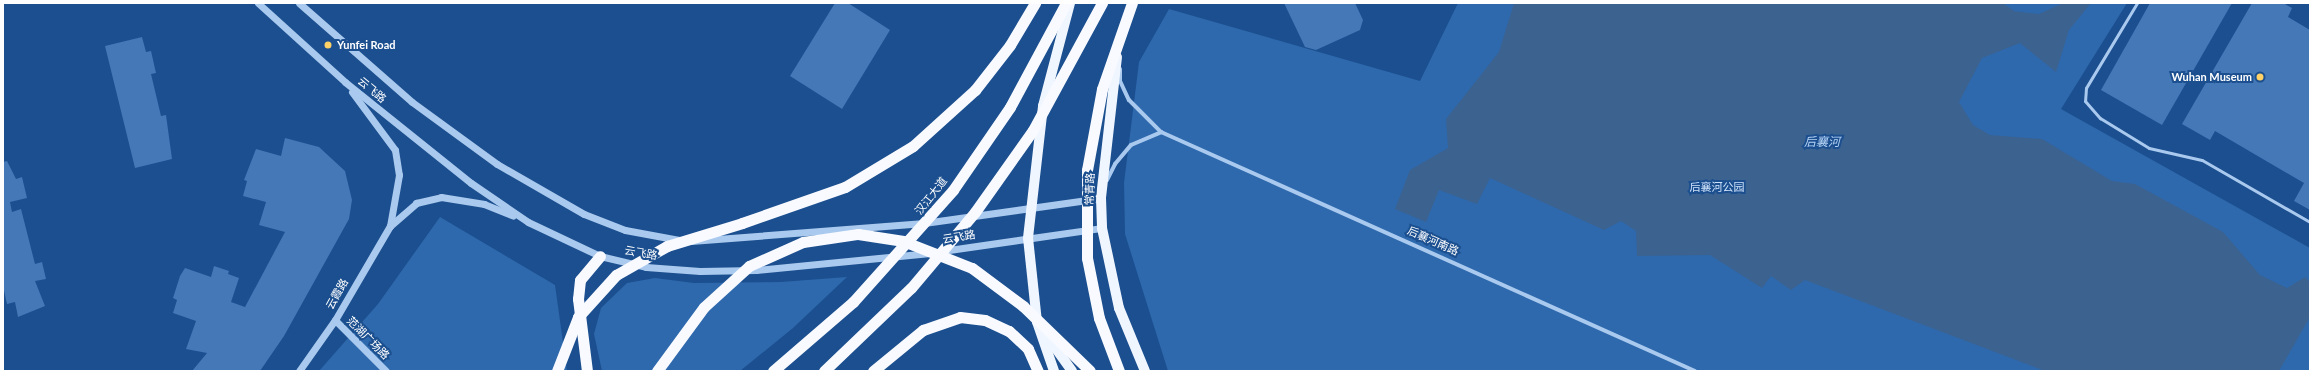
<!DOCTYPE html>
<meta charset="utf-8">
<style>
body{margin:0}
#map{position:relative;width:2313px;height:374px;overflow:hidden;background:#1b4f8f;font-family:Lato,"Noto Sans SC",sans-serif}
div>[style]{position:absolute}
.green>*{inset:0;background:#2e69ad}
.water>*{inset:0;background:#3c6290}
.building>*{inset:0;background:#4478b7}
.service>*{height:3px;margin:-1.5px;padding:0 1.5px;transform-origin:1.5px;border-radius:1.5px;background:#a9c9ee}
.minor>*{height:4px;margin:-2px;padding:0 2px;transform-origin:2px;border-radius:2px;background:#a9c9ee}
.tertiary>*{height:7px;margin:-3.5px;padding:0 3.5px;transform-origin:3.5px;border-radius:3.5px;background:#a9c9ee}
.primary>*{height:10px;margin:-5px;padding:0 5px;transform-origin:5px;border-radius:5px;background:#f0f6ff}
.trunk>*{height:11px;margin:-5.5px;padding:0 5.5px;transform-origin:5.5px;border-radius:5.5px;background:#f8faff}
.trunk-bridge>*{height:11px;margin:-5.5px;padding:0 5.5px;transform-origin:5.5px;border-radius:5.5px;background:#f8faff}
.dots>*{width:11px;height:11px;translate:-50% -50%;box-sizing:border-box;border:2px solid #1b4f8f;border-radius:50%}
span{translate:-50% -50%;white-space:nowrap;text-align:center;line-height:1.15;-webkit-text-stroke:4px #1b4f8f;paint-order:stroke}
.poi-label{font-size:11px;color:#fff;font-weight:700}
.left{translate:0 -50%;text-align:left}
.right{translate:-100% -50%;text-align:right}
.street-label{font-size:11px;color:#fff}
.park-label{font-size:11px;color:#cfe3fa}
.water-label{font-size:12px;color:#b5d3f5;font-style:italic}
.frame{position:absolute;inset:0;border:4px solid #fff;pointer-events:none}
</style>
<div id="map">
<div class="green">
<div style="clip-path:polygon(1458px 3px,2127px 3px,2061px 109px,2310px 248px,2310px 371px,1168px 371px,1125px 234px,1124px 183px,1139px 62px,1169px 9px,1420px 81px)"></div>
<div style="clip-path:polygon(440px 217px,555px 285px,567px 371px,319px 371px,378px 304px)"></div>
<div style="clip-path:polygon(847px 277px,793px 328px,740px 371px,602px 371px,594px 334px,601px 308px,627px 283px,655px 278px,694px 283px,781px 282px)"></div>
</div>
<div class="water">
<div style="clip-path:polygon(1514px 3px,2003px 3px,2014px 11px,2039px 14px,2063px 3px,2091px 3px,2069px 30px,2056px 72px,2020px 43px,1982px 58px,1959px 102px,1973px 125px,1990px 135px,2042px 139px,2112px 181px,2135px 184px,2223px 232px,2260px 275px,2287px 288px,2305px 277px,2310px 282px,2310px 317px,2279px 371px,2045px 371px,1805px 280px,1791px 290px,1771px 276px,1762px 288px,1710px 255px,1637px 256px,1636px 231px,1621px 221px,1604px 230px,1490px 178px,1477px 204px,1439px 190px,1426px 222px,1395px 209px,1410px 170px,1448px 148px,1446px 119px,1499px 52px)"></div>
</div>
<div class="building">
<div style="clip-path:polygon(835px 3px,848px 3px,890px 30px,842px 109px,790px 76px)"></div>
<div style="clip-path:polygon(1284px 3px,1355px 3px,1363px 20px,1360px 30px,1316px 50px,1305px 47px)"></div>
<div style="clip-path:polygon(2150px 3px,2232px 3px,2162px 125px,2101px 90px)"></div>
<div style="clip-path:polygon(2252px 3px,2283px 3px,2292px 8px,2288px 17px,2310px 30px,2310px 210px,2294px 201px,2304px 183px,2215px 131px,2210px 140px,2182px 124px)"></div>
<div style="clip-path:polygon(142px 37px,146px 52px,151px 51px,156px 73px,151px 74px,161px 116px,166px 115px,172px 159px,135px 168px,105px 46px)"></div>
<div style="clip-path:polygon(285px 138px,319px 147px,345px 171px,352px 200px,349px 219px,284px 336px,260px 371px,192px 371px,207px 353px,186px 349px,196px 321px,173px 313px,177px 300px,173px 298px,180px 276px,185px 268px,211px 277px,214px 266px,229px 271px,228px 274px,239px 278px,231px 302px,245px 307px,285px 232px,259px 225px,266px 202px,243px 196px,247px 181px,244px 180px,256px 149px,281px 156px)"></div>
<div style="clip-path:polygon(7px 161px,16px 179px,22px 177px,27px 198px,10px 202px,12px 212px,21px 209px,35px 264px,42px 262px,46px 279px,35px 281px,45px 306px,18px 317px,15px 302px,7px 304px,3px 286px,3px 162px)"></div>
</div>
<div class="service">
<div style="left:2137px;top:3px;width:99px;rotate:121deg"></div>
<div style="left:2086px;top:88px;width:13px;rotate:94deg"></div>
<div style="left:2085px;top:101px;width:23px;rotate:49deg"></div>
<div style="left:2100px;top:118px;width:57px;rotate:31.5deg"></div>
<div style="left:2149px;top:148px;width:54px;rotate:12.8deg"></div>
<div style="left:2202px;top:160px;width:125px;rotate:29.9deg"></div>
</div>
<div class="minor">
<div style="left:1120px;top:69px;width:12px;rotate:90deg"></div>
<div style="left:1120px;top:81px;width:21px;rotate:65deg"></div>
<div style="left:1129px;top:100px;width:45px;rotate:45deg"></div>
<div style="left:1161px;top:132px;width:585px;rotate:24.11deg"></div>
<div style="left:1107px;top:180px;width:18px;rotate:-63deg"></div>
<div style="left:1115px;top:164px;width:25px;rotate:-50deg"></div>
<div style="left:1131px;top:145px;width:33px;rotate:-23deg"></div>
</div>
<div class="tertiary">
<div style="left:258px;top:3px;width:118px;rotate:42.2deg"></div>
<div style="left:345px;top:82px;width:161px;rotate:38.7deg"></div>
<div style="left:471px;top:183px;width:69px;rotate:34.4deg"></div>
<div style="left:528px;top:222px;width:80px;rotate:25.3deg"></div>
<div style="left:600px;top:256px;width:47px;rotate:13.4deg"></div>
<div style="left:646px;top:267px;width:54px;rotate:4.2deg"></div>
<div style="left:700px;top:271px;width:56px;rotate:-1deg"></div>
<div style="left:756px;top:270px;width:175px;rotate:-5.6deg"></div>
<div style="left:299px;top:3px;width:150px;rotate:41.2deg"></div>
<div style="left:412px;top:102px;width:105px;rotate:36.1deg"></div>
<div style="left:497px;top:164px;width:100px;rotate:29.9deg"></div>
<div style="left:584px;top:214px;width:44px;rotate:21.3deg"></div>
<div style="left:625px;top:230px;width:55px;rotate:10.5deg"></div>
<div style="left:352px;top:92px;width:72px;rotate:53.4deg"></div>
<div style="left:395px;top:150px;width:25px;rotate:81deg"></div>
<div style="left:399px;top:175px;width:52px;rotate:100deg"></div>
<div style="left:390px;top:226px;width:35px;rotate:-41deg"></div>
<div style="left:416px;top:203px;width:26px;rotate:-13deg"></div>
<div style="left:441px;top:197px;width:44px;rotate:9.2deg"></div>
<div style="left:484px;top:204px;width:31px;rotate:22deg"></div>
<div style="left:691px;top:241px;width:234px;rotate:-4.4deg"></div>
<div style="left:924px;top:223px;width:179px;rotate:-8deg"></div>
<div style="left:942px;top:251px;width:162px;rotate:-8.2deg"></div>
<div style="left:335px;top:320px;width:72px;rotate:45deg"></div>
<div style="left:299px;top:371px;width:62px;rotate:-54.8deg"></div>
<div style="left:335px;top:320px;width:109px;rotate:-59.7deg"></div>
</div>
<div class="primary">
<div style="left:1117px;top:57px;width:142px;rotate:96.5deg"></div>
<div style="left:1101px;top:198px;width:30px;rotate:88deg"></div>
<div style="left:1102px;top:228px;width:82px;rotate:78deg"></div>
<div style="left:1119px;top:308px;width:68px;rotate:67.6deg"></div>
<div style="left:1044px;top:332px;width:48px;rotate:54.3deg"></div>
<div style="left:1054px;top:371px;width:52px;rotate:-109.1deg"></div>
<div style="left:1037px;top:322px;width:84px;rotate:-96.1deg"></div>
<div style="left:1028px;top:238px;width:133px;rotate:-83.5deg"></div>
<div style="left:1043px;top:106px;width:106px;rotate:-75.3deg"></div>
</div>
<div class="trunk">
<div style="left:742px;top:223px;width:109px;rotate:-19.3deg"></div>
<div style="left:845px;top:187px;width:79px;rotate:-31.1deg"></div>
<div style="left:913px;top:146px;width:84px;rotate:-42.1deg"></div>
<div style="left:975px;top:90px;width:57px;rotate:-52.1deg"></div>
<div style="left:1010px;top:45px;width:49px;rotate:-59.2deg"></div>
<div style="left:1099px;top:318px;width:57px;rotate:69.3deg"></div>
<div style="left:587px;top:371px;width:73px;rotate:-97.1deg"></div>
<div style="left:578px;top:299px;width:19px;rotate:-84deg"></div>
<div style="left:580px;top:280px;width:31px;rotate:-50deg"></div>
<div style="left:873px;top:371px;width:65px;rotate:-39.4deg"></div>
<div style="left:923px;top:330px;width:39px;rotate:-19deg"></div>
<div style="left:960px;top:317px;width:25px;rotate:7deg"></div>
<div style="left:985px;top:320px;width:26px;rotate:25deg"></div>
<div style="left:1009px;top:331px;width:26px;rotate:43deg"></div>
<div style="left:1028px;top:349px;width:24px;rotate:66deg"></div>
</div>
<div class="trunk-bridge">
<div style="left:1099px;top:318px;width:61px;rotate:-101.3deg"></div>
<div style="left:1087px;top:258px;width:88px;rotate:-90deg"></div>
<div style="left:1087px;top:170px;width:82px;rotate:-79.5deg"></div>
<div style="left:1102px;top:89px;width:91px;rotate:-70.8deg"></div>
<div style="left:557px;top:371px;width:58px;rotate:-68.7deg"></div>
<div style="left:578px;top:317px;width:57px;rotate:-47.9deg"></div>
<div style="left:616px;top:275px;width:59px;rotate:-29.6deg"></div>
<div style="left:667px;top:246px;width:78px;rotate:-17deg"></div>
<div style="left:657px;top:371px;width:79px;rotate:-53.7deg"></div>
<div style="left:704px;top:307px;width:61px;rotate:-42.3deg"></div>
<div style="left:749px;top:266px;width:59px;rotate:-24deg"></div>
<div style="left:803px;top:242px;width:56px;rotate:-8.3deg"></div>
<div style="left:858px;top:234px;width:46px;rotate:8.8deg"></div>
<div style="left:903px;top:241px;width:74px;rotate:21.4deg"></div>
<div style="left:972px;top:268px;width:64px;rotate:36.7deg"></div>
<div style="left:1023px;top:306px;width:93px;rotate:44.1deg"></div>
<div style="left:773px;top:371px;width:106px;rotate:-40.8deg"></div>
<div style="left:853px;top:302px;width:150px;rotate:-48.2deg"></div>
<div style="left:953px;top:190px;width:101px;rotate:-55.5deg"></div>
<div style="left:1010px;top:107px;width:118px;rotate:-61.7deg"></div>
<div style="left:824px;top:371px;width:120px;rotate:-43.7deg"></div>
<div style="left:911px;top:288px;width:99px;rotate:-49.9deg"></div>
<div style="left:975px;top:212px;width:100px;rotate:-54.7deg"></div>
<div style="left:1033px;top:130px;width:145px;rotate:-61.5deg"></div>
</div>
<div class="dots">
<div style="left:328px;top:45px;background:#ffd166"></div>
<div style="left:2260px;top:77px;background:#ffd166"></div>
</div>
<div class="poi-label">
<span class="left" style="left:337px;top:45px">Yunfei Road</span>
<span class="right" style="left:2252px;top:77px">Wuhan Museum</span>
</div>
<div class="street-label">
<span style="left:372px;top:90px;rotate:40deg">云飞路</span>
<span style="left:1090px;top:189px;rotate:-88deg">常青路</span>
<span style="left:931px;top:196px;rotate:-52deg">汉江大道</span>
<span style="left:959px;top:237px;rotate:-9deg">云飞路</span>
<span style="left:1433px;top:241px;rotate:24deg">后襄河南路</span>
<span style="left:641px;top:253px;rotate:10deg">云飞路</span>
<span style="left:337px;top:294px;rotate:-61deg">云霞路</span>
<span style="left:368px;top:338px;rotate:45deg">范湖广场路</span>
</div>
<div class="park-label">
<span style="left:1717px;top:187px">后襄河公园</span>
</div>
<div class="water-label">
<span style="left:1822px;top:142px">后襄河</span>
</div>
<div class="frame"></div>
</div>
